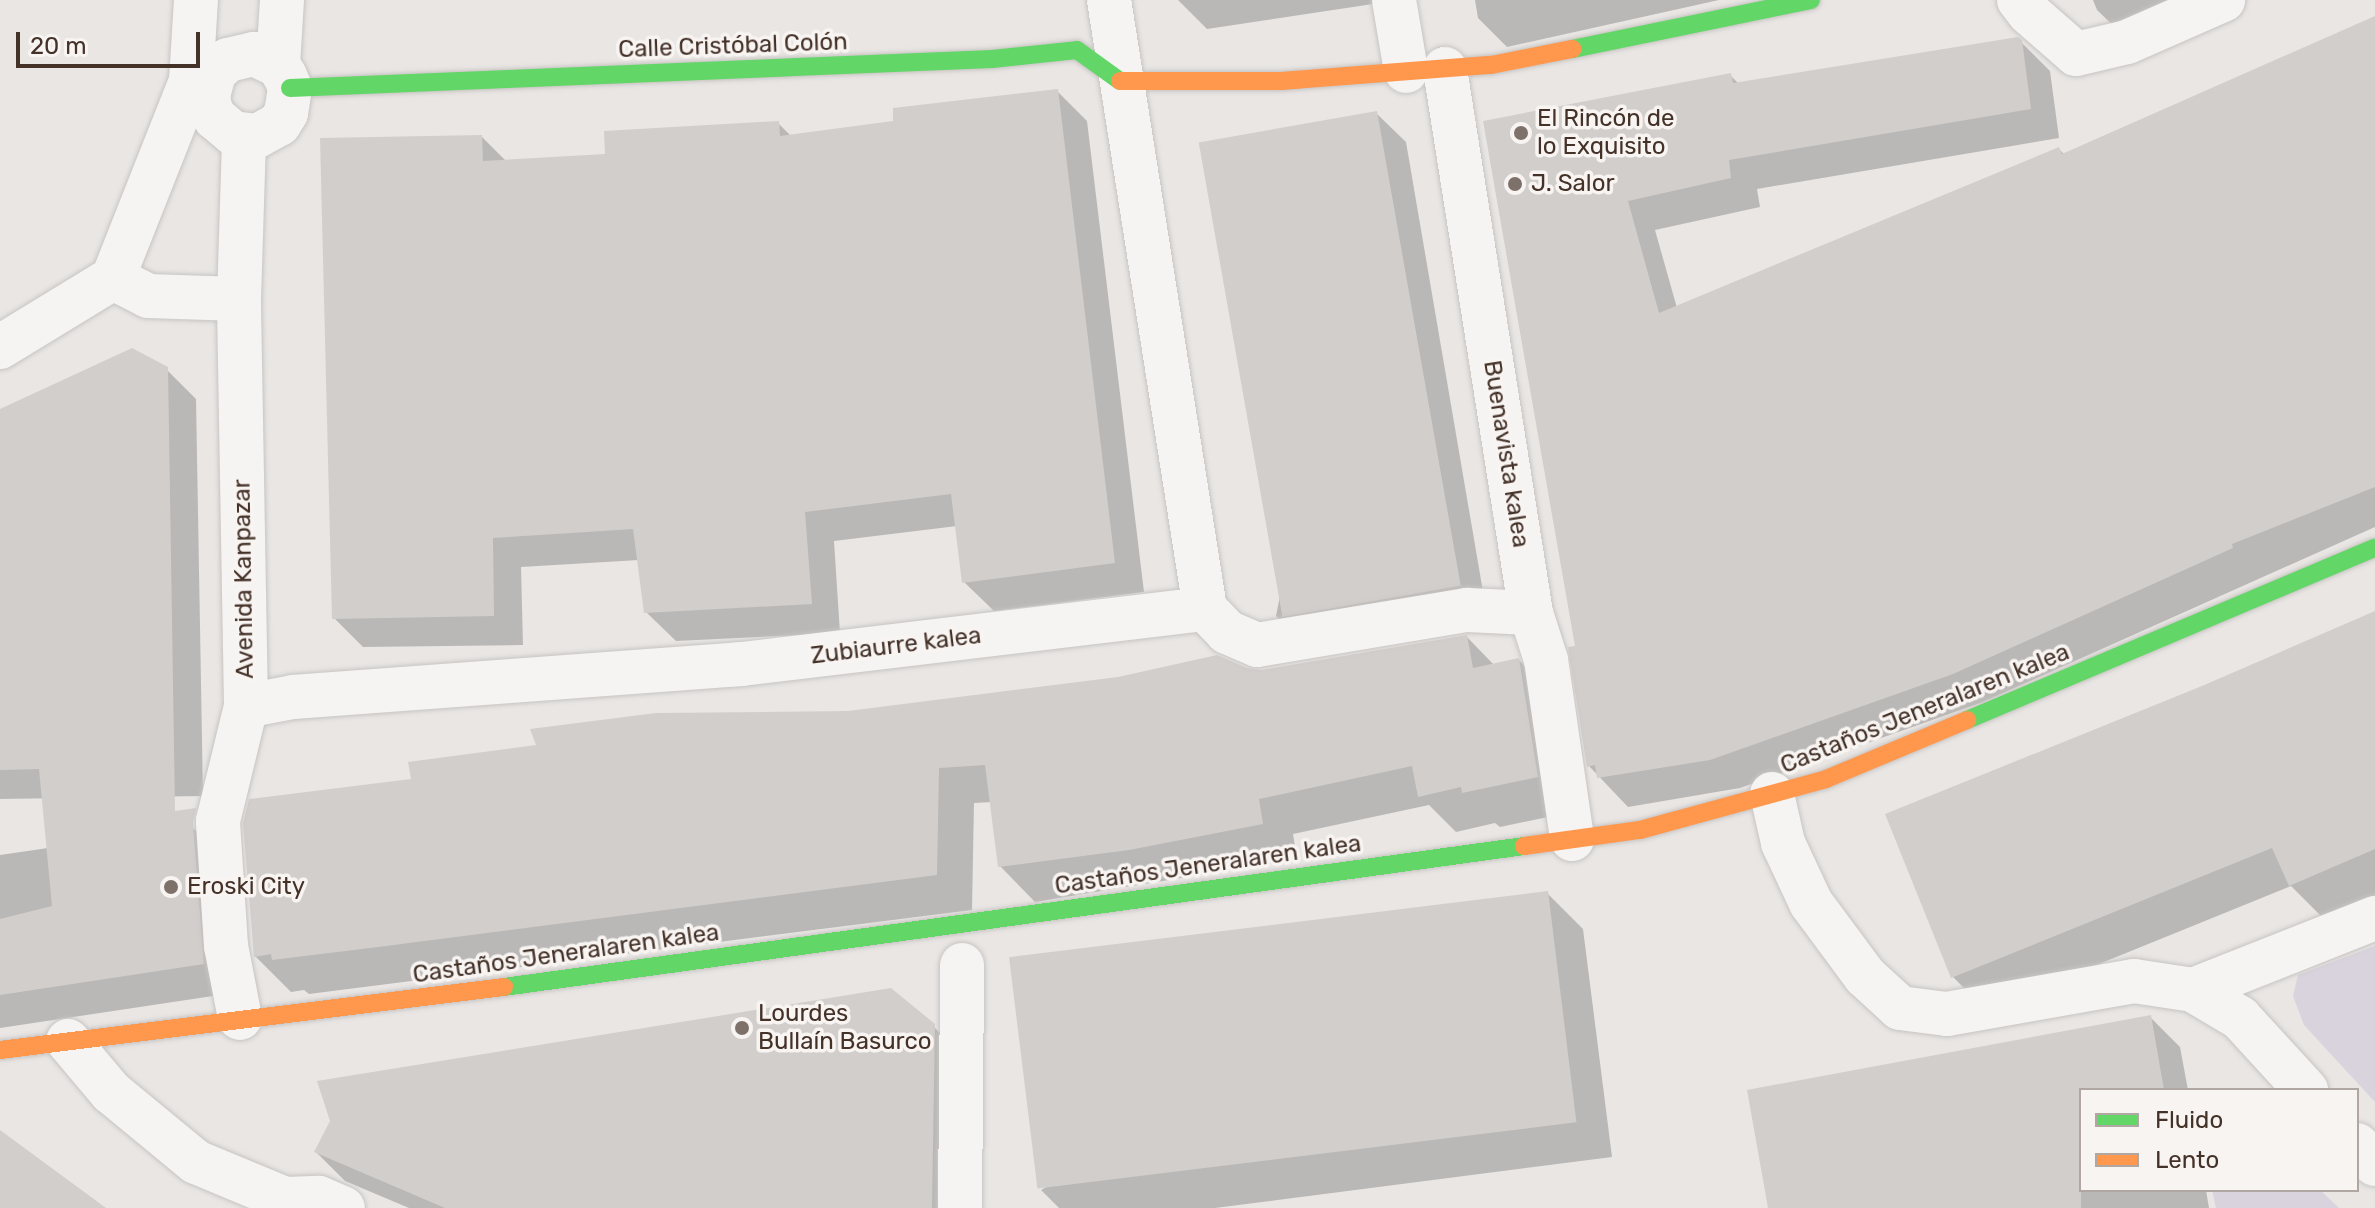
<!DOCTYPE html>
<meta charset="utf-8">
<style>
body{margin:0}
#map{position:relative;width:2375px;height:1208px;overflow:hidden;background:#e9e6e4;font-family:Rubik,sans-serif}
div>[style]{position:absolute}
.green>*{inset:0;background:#d8d3dc}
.shadow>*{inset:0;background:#0003}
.building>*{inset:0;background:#d2cecc;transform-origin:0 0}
.roads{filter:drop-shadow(0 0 2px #c7c4c2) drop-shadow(0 0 2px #c7c4c2)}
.street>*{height:44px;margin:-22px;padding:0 22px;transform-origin:22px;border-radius:22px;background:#f6f4f3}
.fast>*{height:18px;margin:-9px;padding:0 9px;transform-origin:9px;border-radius:9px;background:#63d668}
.slow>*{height:18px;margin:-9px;padding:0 9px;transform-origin:9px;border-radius:9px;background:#ff974d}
.dots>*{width:22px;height:22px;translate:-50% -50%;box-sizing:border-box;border:4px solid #f8f4f2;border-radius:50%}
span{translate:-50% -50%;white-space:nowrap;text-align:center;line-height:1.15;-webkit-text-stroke:7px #f8f4f2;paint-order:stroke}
.street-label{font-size:24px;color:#443229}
.poi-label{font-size:24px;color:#443229}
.left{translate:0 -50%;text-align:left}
.legend{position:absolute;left:2079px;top:1088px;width:280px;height:104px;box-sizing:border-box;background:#f8f4f2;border:2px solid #b0a6a2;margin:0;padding:10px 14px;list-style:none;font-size:24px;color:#443229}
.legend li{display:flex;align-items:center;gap:16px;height:40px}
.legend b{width:40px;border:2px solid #b0a6a2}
.scale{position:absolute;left:16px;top:32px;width:184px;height:36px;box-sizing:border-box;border:4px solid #443229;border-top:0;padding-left:10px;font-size:24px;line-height:28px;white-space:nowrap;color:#443229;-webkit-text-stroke:6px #f8f4f2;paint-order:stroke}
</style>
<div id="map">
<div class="green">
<div style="clip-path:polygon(2375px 946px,2375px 1102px,2304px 1025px,2293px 996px,2298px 975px)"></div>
<div style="clip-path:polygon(2212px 1190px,2320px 1190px,2339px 1208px,2216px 1208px)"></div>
</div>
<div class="shadow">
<div style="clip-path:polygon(1178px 0,1393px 0,1393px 1px,1207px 29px)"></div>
<div style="clip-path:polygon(1475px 0,1719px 0,1507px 47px,1478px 18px)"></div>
<div style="clip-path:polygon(2093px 0,2201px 0,2122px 34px,2097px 10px)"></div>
<div style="clip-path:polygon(2018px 39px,2050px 71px,2059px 138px,1757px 189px,1760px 207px,1655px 230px,1677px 308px,2059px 149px,2065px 155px,2375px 121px,2375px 527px,1983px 702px,1740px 788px,1628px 807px,1589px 766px,1577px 648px,1486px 122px,1730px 75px,1739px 84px)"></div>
<div style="clip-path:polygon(1057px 91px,1087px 121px,1144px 592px,994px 611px,964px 582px,957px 526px,834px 541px,840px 633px,676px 641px,646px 612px,639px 560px,521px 567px,523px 645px,363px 647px,334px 618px,482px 137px,506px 161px,607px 156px,778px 123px,792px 137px,895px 123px)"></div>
<div style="clip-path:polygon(1376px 113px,1406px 142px,1487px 615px,1306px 645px,1276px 616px)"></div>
<div style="clip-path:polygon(166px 369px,196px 399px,203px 796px,0 799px,0 411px)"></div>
<div style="clip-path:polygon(2375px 614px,2375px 896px,2323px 918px,2291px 886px,1986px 1010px,1953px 977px,2203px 688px)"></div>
<div style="clip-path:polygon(1467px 637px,1495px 666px,1519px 660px,1554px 696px,1572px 812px,1500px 827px,1495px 823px,1456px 832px,1429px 805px,1293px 834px,1297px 859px,1035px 902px,1000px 866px,992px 802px,974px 803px,972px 910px,309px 994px,304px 990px,291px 992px,255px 956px,413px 781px,848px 713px,1247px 670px,1261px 672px)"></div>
<div style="clip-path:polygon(192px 827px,222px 857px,233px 993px,0 1028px,0 855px)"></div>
<div style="clip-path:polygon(1547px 893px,1583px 929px,1612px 1157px,1215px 1208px,1059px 1208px,1041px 1190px)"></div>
<div style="clip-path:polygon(2150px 1017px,2180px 1047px,2188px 1090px,2081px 1090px,2081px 1190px,2206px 1190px,2209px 1208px,1770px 1208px)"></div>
<div style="clip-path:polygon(933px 1026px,963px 1056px,960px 1208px,409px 1208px,345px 1181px,316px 1152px)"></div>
</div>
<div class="building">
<div style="clip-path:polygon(2375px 16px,2375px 487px,2232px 544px,2233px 548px,1953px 674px,1710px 760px,1597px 778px,1595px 765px,1587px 767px,1568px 647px,1575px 646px,1483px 121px,1731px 73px,1733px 83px,2018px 37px,2022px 40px,2031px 109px,1729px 160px,1731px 178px,1628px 201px,1659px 313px,2059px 147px,2062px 154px)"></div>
<div style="clip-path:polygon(1058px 89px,1115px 563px,962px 583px,951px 494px,805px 512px,812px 604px,644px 613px,633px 529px,493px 538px,494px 616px,332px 619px,320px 138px,482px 135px,483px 161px,605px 154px,604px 131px,779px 121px,780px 136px,893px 121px,893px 108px)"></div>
<div style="left:1377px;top:111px;width:482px;height:181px;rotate:80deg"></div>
<div style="clip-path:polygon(132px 348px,168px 367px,175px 811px,196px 808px,193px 823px,204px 964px,0 995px,0 919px,52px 906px,39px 769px,0 770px,0 409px)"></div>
<div style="clip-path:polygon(2375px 611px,2375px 849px,2289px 886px,2272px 848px,1951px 978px,1885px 814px,2202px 686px)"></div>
<div style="clip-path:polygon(1467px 635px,1473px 668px,1519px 658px,1538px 777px,1462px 793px,1461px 787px,1418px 797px,1412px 766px,1259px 799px,1263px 824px,1129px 850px,998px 867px,985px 765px,939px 768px,937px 875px,378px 947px,272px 960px,271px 954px,254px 957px,243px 823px,249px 799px,411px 779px,408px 762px,536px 745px,530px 729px,656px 713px,848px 711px,1118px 677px,1217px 655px,1247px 668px,1261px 670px)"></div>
<div style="left:1548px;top:891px;width:233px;height:543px;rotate:83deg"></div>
<div style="clip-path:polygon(891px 988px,935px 1024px,932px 1208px,445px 1208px,314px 1152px,330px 1121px,317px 1081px)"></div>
<div style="clip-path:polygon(2151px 1015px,2164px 1090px,2081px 1090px,2081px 1208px,1768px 1208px,1747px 1090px)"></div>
<div style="clip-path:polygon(0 1130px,106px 1208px,0 1208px)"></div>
</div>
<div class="roads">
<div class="street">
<div style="left:1109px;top:0;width:617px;rotate:81.04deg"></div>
<div style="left:1394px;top:0;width:72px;rotate:80.4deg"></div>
<div style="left:2019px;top:0;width:16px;rotate:52deg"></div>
<div style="left:2029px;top:13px;width:62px;rotate:41.1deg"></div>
<div style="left:2076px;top:54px;width:52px;rotate:-13.2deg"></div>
<div style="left:2127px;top:42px;width:105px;rotate:-23.6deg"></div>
<div style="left:278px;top:65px;width:65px;rotate:-86.5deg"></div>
<div style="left:1445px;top:69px;width:551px;rotate:81.02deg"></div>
<div style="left:1531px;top:613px;width:49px;rotate:72.3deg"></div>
<div style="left:1546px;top:660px;width:181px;rotate:81.7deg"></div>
<div style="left:183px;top:106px;width:51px;rotate:-46.6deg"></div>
<div style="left:218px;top:69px;width:13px;rotate:-42deg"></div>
<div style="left:228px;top:60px;width:27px;rotate:-13deg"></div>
<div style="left:254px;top:54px;width:26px;rotate:25deg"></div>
<div style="left:278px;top:65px;width:13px;rotate:58deg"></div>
<div style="left:285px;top:76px;width:13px;rotate:67deg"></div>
<div style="left:290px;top:88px;width:25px;rotate:99deg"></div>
<div style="left:286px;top:113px;width:13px;rotate:122deg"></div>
<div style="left:279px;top:124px;width:25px;rotate:151deg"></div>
<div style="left:257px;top:136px;width:24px;rotate:-173deg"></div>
<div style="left:233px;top:133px;width:23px;rotate:-140deg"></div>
<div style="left:215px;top:118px;width:11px;rotate:-117deg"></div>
<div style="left:210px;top:108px;width:12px;rotate:-99deg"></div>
<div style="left:208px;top:96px;width:24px;rotate:-75deg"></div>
<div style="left:113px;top:278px;width:39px;rotate:27deg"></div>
<div style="left:148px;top:296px;width:91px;rotate:1.9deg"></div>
<div style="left:0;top:347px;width:132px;rotate:-31.4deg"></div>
<div style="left:113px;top:278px;width:212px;rotate:-68.4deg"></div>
<div style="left:191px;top:81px;width:81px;rotate:-86.5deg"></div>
<div style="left:246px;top:706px;width:48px;rotate:-10.8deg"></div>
<div style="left:293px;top:697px;width:450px;rotate:-4.2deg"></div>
<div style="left:742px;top:664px;width:466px;rotate:-6.8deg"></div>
<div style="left:1205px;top:609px;width:32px;rotate:46deg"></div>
<div style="left:1227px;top:632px;width:33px;rotate:23deg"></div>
<div style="left:1257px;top:645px;width:213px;rotate:-9.5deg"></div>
<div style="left:1467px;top:610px;width:64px;rotate:2.7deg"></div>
<div style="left:1772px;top:794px;width:50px;rotate:77.3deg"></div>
<div style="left:1783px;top:843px;width:66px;rotate:65deg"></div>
<div style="left:1811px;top:903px;width:91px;rotate:53.5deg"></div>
<div style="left:1865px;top:976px;width:47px;rotate:42.4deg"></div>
<div style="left:1900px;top:1008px;width:47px;rotate:7.3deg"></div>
<div style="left:1947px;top:1014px;width:190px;rotate:-10deg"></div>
<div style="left:2134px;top:981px;width:60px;rotate:8.7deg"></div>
<div style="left:2193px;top:990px;width:55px;rotate:30.8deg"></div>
<div style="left:2240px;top:1018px;width:98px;rotate:47.5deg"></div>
<div style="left:2193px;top:990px;width:196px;rotate:-21.6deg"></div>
<div style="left:240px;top:1018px;width:73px;rotate:-101deg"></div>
<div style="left:226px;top:946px;width:125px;rotate:-93.7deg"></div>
<div style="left:218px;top:821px;width:118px;rotate:-76.3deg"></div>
<div style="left:246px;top:706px;width:407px;rotate:-91deg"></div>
<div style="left:239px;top:299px;width:163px;rotate:-88.2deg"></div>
<div style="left:68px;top:1041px;width:67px;rotate:49.9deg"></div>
<div style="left:111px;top:1092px;width:110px;rotate:39.5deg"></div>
<div style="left:196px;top:1162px;width:96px;rotate:22.6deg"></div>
<div style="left:285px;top:1199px;width:34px;rotate:-2deg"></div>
<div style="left:319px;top:1198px;width:26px;rotate:23deg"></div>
<div style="left:2357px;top:1145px;width:26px;rotate:47deg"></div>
<div style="left:960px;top:1208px;width:243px;rotate:-89.5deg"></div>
</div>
<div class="fast">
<div style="left:1572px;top:49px;width:244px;rotate:-11.6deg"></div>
<div style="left:290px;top:88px;width:703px;rotate:-2.37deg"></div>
<div style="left:992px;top:59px;width:85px;rotate:-6deg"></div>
<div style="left:1077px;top:50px;width:53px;rotate:35.8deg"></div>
<div style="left:1967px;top:720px;width:443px;rotate:-22.9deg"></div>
<div style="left:504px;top:987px;width:1030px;rotate:-7.87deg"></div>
</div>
<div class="slow">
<div style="left:1120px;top:81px;width:161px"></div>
<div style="left:1281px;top:81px;width:211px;rotate:-4.4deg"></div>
<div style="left:1491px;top:65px;width:83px;rotate:-11.2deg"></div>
<div style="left:1524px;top:846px;width:117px;rotate:-7.9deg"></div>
<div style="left:1640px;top:830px;width:193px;rotate:-15.3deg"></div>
<div style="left:1826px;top:779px;width:153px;rotate:-22.7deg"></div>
<div style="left:0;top:1050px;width:508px;rotate:-7.13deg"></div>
</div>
</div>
<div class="dots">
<div style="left:1521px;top:133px;background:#7e716a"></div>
<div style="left:1515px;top:184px;background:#7e716a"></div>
<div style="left:171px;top:887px;background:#7e716a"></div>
<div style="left:742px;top:1028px;background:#7e716a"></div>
</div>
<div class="street-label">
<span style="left:733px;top:46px;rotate:-2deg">Calle Cristóbal Colón</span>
<span style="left:1506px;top:454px;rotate:81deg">Buenavista kalea</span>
<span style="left:244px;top:579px;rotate:-91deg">Avenida Kanpazar</span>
<span style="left:896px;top:646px;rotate:-7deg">Zubiaurre kalea</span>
<span style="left:1925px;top:709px;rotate:-22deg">Castaños Jeneralaren kalea</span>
<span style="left:1208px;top:865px;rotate:-8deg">Castaños Jeneralaren kalea</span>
<span style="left:566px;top:954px;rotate:-8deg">Castaños Jeneralaren kalea</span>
</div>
<div class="poi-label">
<span class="left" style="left:1537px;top:133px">El Rincón de<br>lo Exquisito</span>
<span class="left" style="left:1531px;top:184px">J. Salor</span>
<span class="left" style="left:187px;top:887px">Eroski City</span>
<span class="left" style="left:758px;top:1028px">Lourdes<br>Bullaín Basurco</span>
</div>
<ul class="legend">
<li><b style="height:10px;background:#63d668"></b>Fluido</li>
<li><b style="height:10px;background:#ff974d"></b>Lento</li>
</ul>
<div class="scale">20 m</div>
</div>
